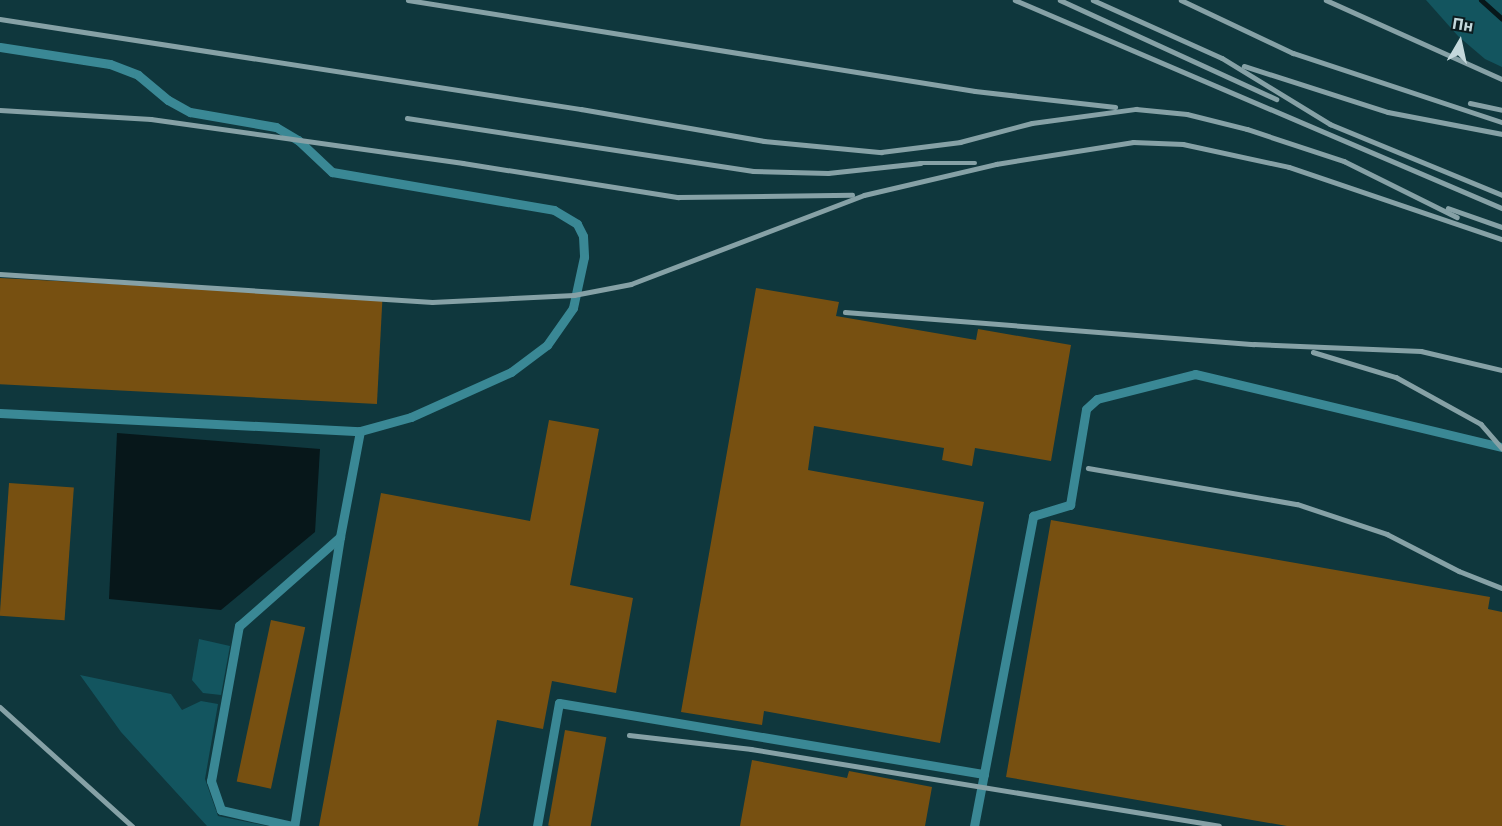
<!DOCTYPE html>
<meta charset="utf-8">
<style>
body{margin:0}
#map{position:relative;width:1502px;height:826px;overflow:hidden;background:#0f373d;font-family:"IBM Plex Sans",sans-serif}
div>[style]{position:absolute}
.green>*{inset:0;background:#13555f}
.water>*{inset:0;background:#07171a}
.stream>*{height:5px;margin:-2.5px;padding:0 2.5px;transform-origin:2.5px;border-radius:2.5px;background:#07171a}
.building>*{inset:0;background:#775011;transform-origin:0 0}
.lane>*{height:9px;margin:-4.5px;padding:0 4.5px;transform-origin:4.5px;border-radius:4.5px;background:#3a8895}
.rail>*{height:4.5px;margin:-2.25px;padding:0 2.25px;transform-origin:2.25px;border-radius:2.25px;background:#86a1a6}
span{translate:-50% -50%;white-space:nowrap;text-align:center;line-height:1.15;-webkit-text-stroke:5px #0b1b1e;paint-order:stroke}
.north{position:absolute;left:1430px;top:12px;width:60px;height:60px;-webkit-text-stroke:4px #0b1b1e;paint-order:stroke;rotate:9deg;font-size:16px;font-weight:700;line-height:24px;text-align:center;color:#c4d8dc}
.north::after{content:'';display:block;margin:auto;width:21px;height:27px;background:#c4d8dc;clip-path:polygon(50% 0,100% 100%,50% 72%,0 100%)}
</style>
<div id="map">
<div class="green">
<div style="clip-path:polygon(1426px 0,1502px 0,1502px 67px,1485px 59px,1458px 36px)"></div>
<div style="clip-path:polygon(199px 639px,230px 646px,221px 695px,203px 693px,192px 680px)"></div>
<div style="clip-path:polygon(80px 675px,171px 694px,182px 710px,201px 701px,218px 704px,205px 779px,218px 816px,267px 826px,207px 826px,121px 732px)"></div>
</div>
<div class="water">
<div style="clip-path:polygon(117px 433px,320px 449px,315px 532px,221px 610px,109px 599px)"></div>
</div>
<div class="stream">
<div style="left:1481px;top:0;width:28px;rotate:42deg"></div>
</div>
<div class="building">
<div style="left:0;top:278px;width:383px;height:106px;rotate:3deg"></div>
<div style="clip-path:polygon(756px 288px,839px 302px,836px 316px,976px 340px,978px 329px,1071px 345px,1051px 461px,975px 448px,972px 466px,942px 460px,944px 448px,814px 426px,808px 470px,984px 502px,940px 743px,764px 711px,762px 725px,681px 712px)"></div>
<div style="clip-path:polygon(549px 420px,599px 429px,570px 585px,633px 598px,616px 693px,552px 681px,543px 729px,497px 720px,478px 826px,319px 826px,381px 493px,530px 521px)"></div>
<div style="left:9px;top:483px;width:65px;height:133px;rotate:4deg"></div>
<div style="clip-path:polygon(1051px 520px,1490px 597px,1488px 609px,1502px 612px,1502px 826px,1287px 826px,1006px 777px)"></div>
<div style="left:271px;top:620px;width:35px;height:165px;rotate:12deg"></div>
<div style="left:565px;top:730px;width:42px;height:97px;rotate:10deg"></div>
<div style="clip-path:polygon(752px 760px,847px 778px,849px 771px,932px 787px,925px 826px,740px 826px)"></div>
</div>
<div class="lane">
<div style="left:0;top:47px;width:111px;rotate:8.8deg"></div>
<div style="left:110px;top:64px;width:30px;rotate:21deg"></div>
<div style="left:138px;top:75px;width:39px;rotate:40deg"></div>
<div style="left:168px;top:100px;width:25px;rotate:29deg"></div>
<div style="left:190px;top:112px;width:87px;rotate:9.9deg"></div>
<div style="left:276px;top:127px;width:26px;rotate:31deg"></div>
<div style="left:298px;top:140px;width:47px;rotate:43.3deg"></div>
<div style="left:332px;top:172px;width:225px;rotate:9.7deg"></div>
<div style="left:554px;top:210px;width:27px;rotate:31deg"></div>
<div style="left:577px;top:224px;width:13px;rotate:63deg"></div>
<div style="left:583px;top:236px;width:21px;rotate:87deg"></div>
<div style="left:584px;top:257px;width:52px;rotate:102.2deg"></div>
<div style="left:573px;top:308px;width:45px;rotate:125.1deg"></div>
<div style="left:547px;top:345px;width:45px;rotate:143.1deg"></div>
<div style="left:511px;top:372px;width:110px;rotate:155.8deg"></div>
<div style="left:411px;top:417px;width:53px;rotate:164.6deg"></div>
<div style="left:360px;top:431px;width:108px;rotate:100.7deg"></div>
<div style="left:340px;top:537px;width:293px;rotate:99deg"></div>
<div style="left:0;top:413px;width:360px;rotate:2.9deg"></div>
<div style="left:292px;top:826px;width:73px;rotate:-167.3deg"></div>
<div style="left:221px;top:810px;width:31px;rotate:-109deg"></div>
<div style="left:211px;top:781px;width:158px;rotate:-79.8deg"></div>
<div style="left:239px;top:626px;width:135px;rotate:-41.4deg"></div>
<div style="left:537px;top:826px;width:125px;rotate:-79.9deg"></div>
<div style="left:559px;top:703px;width:431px;rotate:9.5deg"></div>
<div style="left:974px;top:826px;width:316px;rotate:-79.2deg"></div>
<div style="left:1033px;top:516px;width:39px;rotate:-17deg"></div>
<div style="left:1070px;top:505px;width:97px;rotate:-80.5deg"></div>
<div style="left:1086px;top:409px;width:15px;rotate:-42deg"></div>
<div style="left:1097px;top:399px;width:101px;rotate:-14.3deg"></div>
<div style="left:1195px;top:374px;width:316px;rotate:13.4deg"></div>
</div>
<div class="rail">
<div style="left:408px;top:0;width:574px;rotate:9.12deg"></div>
<div style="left:975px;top:91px;width:141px;rotate:6.5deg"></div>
<div style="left:1015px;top:0;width:530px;rotate:23.13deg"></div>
<div style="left:1060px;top:0;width:238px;rotate:24.6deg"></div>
<div style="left:1093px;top:0;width:141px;rotate:24.2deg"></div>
<div style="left:1222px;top:58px;width:127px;rotate:31.4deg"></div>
<div style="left:1330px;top:124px;width:186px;rotate:22.4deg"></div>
<div style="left:1181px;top:0;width:124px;rotate:25.3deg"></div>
<div style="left:1293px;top:53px;width:220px;rotate:18.3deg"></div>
<div style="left:1326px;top:0;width:193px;rotate:24.2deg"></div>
<div style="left:0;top:19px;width:588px;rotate:8.81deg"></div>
<div style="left:581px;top:109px;width:186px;rotate:9.9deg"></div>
<div style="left:764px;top:141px;width:118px;rotate:5.4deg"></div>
<div style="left:881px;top:152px;width:80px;rotate:-7.2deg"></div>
<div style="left:960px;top:142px;width:74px;rotate:-14.8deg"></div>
<div style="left:1032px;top:123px;width:105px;rotate:-7.7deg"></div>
<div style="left:1136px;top:109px;width:51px;rotate:5.6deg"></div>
<div style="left:1187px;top:114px;width:62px;rotate:14deg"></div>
<div style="left:1247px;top:129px;width:102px;rotate:18.3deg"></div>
<div style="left:1344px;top:161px;width:126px;rotate:26.4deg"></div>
<div style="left:1244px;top:66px;width:151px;rotate:17.7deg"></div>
<div style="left:1388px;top:112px;width:116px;rotate:10.9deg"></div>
<div style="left:1470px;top:103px;width:33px;rotate:12deg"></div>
<div style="left:0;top:110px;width:151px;rotate:3.4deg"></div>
<div style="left:151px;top:119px;width:315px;rotate:8deg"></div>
<div style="left:463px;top:163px;width:218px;rotate:9deg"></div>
<div style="left:678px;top:197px;width:174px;rotate:-0.7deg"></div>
<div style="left:407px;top:118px;width:350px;rotate:8.7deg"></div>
<div style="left:753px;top:171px;width:75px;rotate:1.5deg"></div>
<div style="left:828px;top:173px;width:93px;rotate:-6.2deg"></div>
<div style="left:920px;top:163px;width:55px"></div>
<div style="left:1448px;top:208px;width:57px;rotate:19.4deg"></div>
<div style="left:0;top:274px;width:433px;rotate:3.7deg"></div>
<div style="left:432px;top:302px;width:142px;rotate:-2.8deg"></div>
<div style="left:574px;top:295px;width:58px;rotate:-10.9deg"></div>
<div style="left:631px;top:284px;width:249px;rotate:-20.9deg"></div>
<div style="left:864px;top:195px;width:136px;rotate:-13.2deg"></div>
<div style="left:996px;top:164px;width:139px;rotate:-9.1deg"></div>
<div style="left:1133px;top:142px;width:50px;rotate:2.3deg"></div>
<div style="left:1183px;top:144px;width:108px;rotate:12.2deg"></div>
<div style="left:1289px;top:167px;width:225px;rotate:18.7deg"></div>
<div style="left:845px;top:312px;width:410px;rotate:4.5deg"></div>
<div style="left:1254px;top:344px;width:167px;rotate:2.4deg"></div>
<div style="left:1421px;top:351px;width:83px;rotate:13.2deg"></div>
<div style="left:1313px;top:352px;width:87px;rotate:16.8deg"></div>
<div style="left:1396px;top:377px;width:97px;rotate:28.9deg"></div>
<div style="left:1481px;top:424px;width:32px;rotate:49deg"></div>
<div style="left:1088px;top:468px;width:212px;rotate:9.8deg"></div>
<div style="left:1297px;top:504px;width:95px;rotate:18.4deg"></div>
<div style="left:1387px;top:534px;width:81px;rotate:27.2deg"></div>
<div style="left:1459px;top:571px;width:46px;rotate:21.6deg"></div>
<div style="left:0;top:707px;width:178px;rotate:42deg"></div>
<div style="left:629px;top:735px;width:123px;rotate:6.5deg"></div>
<div style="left:751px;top:749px;width:474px;rotate:9.3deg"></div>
</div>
<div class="north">Пн</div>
</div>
